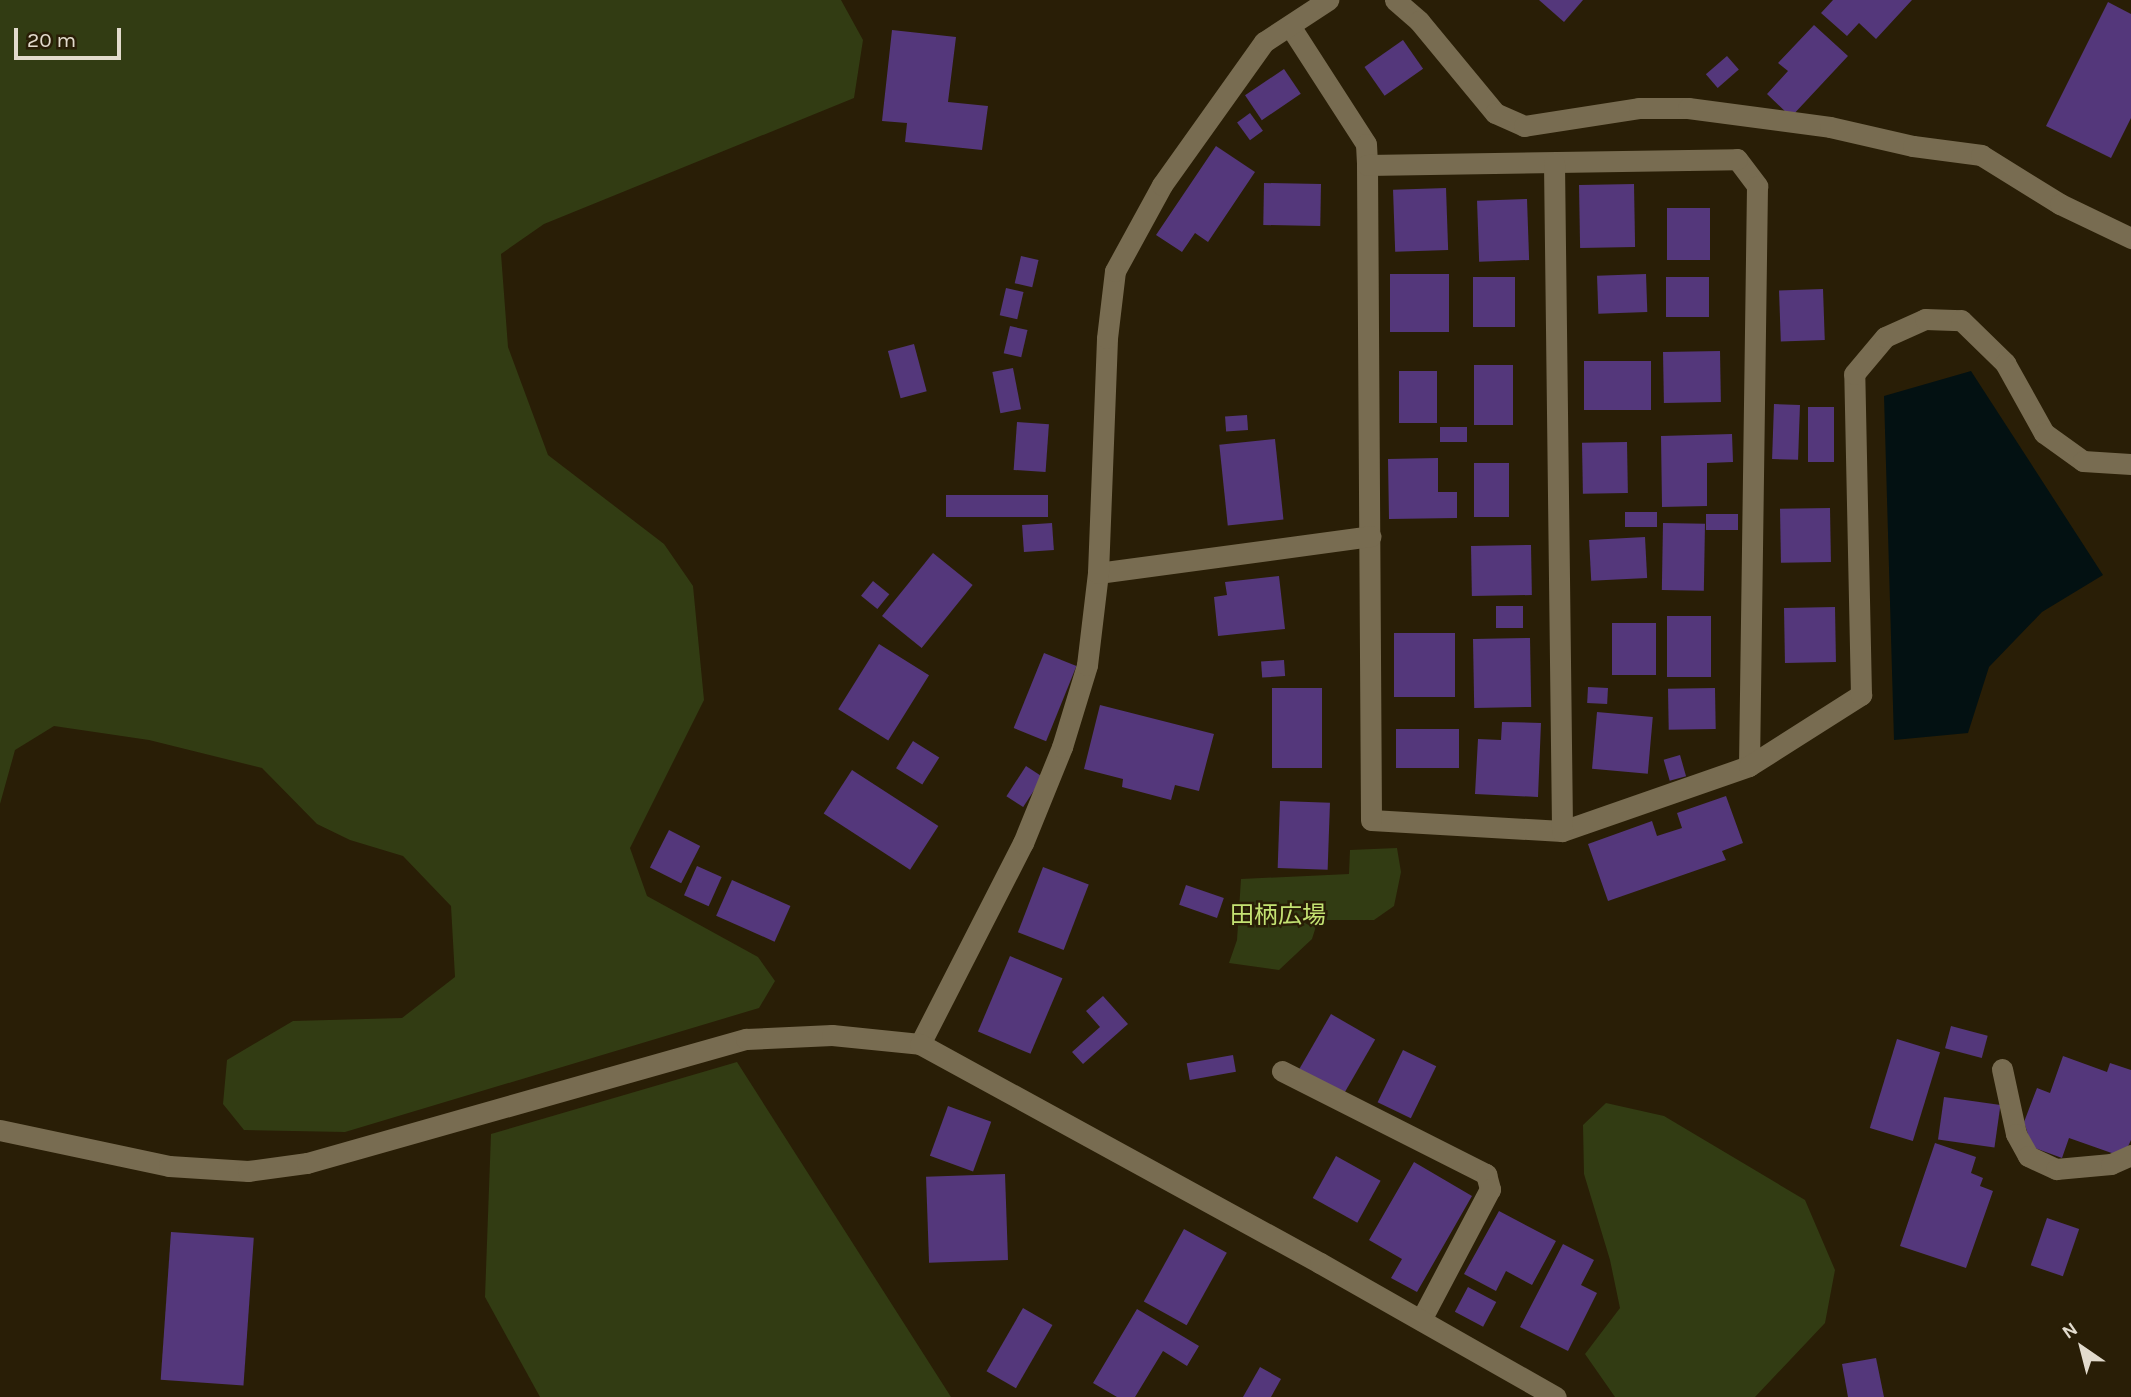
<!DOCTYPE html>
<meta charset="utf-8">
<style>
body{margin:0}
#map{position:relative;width:2131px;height:1397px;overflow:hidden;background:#291e06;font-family:Karla,"Noto Sans JP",sans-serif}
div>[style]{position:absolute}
.green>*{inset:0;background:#323c13}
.water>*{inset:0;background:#031112}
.building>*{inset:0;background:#54377b;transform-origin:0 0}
.minor>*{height:21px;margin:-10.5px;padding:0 10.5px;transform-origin:10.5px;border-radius:10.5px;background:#786c51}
span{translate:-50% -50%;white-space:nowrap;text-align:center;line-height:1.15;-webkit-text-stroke:5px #291e06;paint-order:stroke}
.park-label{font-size:24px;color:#c4e273}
.north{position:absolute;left:2047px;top:1313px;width:70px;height:70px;-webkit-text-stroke:5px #291e06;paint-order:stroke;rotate:325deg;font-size:19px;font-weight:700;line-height:28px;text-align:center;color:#e2dbcd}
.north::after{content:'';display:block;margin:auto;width:24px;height:32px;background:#e2dbcd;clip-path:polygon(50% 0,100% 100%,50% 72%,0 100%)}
.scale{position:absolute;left:14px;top:28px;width:107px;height:32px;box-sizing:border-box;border:4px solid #e2dbcd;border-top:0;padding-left:9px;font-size:21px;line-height:24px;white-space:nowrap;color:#e2dbcd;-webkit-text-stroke:5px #291e06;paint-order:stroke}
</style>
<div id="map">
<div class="green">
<div style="clip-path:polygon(0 0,841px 0,863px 40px,854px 98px,544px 224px,501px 254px,508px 347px,548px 455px,664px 544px,693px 586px,704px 700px,630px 848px,647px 896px,758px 957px,775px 981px,759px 1008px,345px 1132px,244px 1130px,223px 1104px,227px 1060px,293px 1021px,402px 1018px,455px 977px,451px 906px,403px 856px,350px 840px,317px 824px,262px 768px,149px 740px,54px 726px,15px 750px,0 804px)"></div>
<div style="clip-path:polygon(1397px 848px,1401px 872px,1394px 906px,1374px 920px,1318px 920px,1312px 939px,1279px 970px,1229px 963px,1237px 940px,1241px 879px,1349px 874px,1350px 850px)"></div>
<div style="clip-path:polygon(737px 1062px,951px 1397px,540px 1397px,485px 1297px,491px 1134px)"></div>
<div style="clip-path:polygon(1606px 1103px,1664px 1116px,1805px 1200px,1835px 1270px,1825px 1323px,1755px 1397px,1615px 1397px,1585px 1354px,1620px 1308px,1610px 1260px,1584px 1174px,1583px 1125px)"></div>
</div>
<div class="water">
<div style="clip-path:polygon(1971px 371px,2103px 575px,2042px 612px,1989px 667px,1968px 733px,1894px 740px,1884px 396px)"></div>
</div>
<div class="building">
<div style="clip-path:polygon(1539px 0,1583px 0,1564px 22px)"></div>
<div style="clip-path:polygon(1833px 0,1912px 0,1876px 39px,1859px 23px,1847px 36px,1821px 13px)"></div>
<div style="clip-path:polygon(2108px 2px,2131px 14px,2131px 118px,2111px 158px,2046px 126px)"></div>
<div style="clip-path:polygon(1814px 25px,1848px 56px,1791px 117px,1767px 94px,1788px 71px,1778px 63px)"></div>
<div style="clip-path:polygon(892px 30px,956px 37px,948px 102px,988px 106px,982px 150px,905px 142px,907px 123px,882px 121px)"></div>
<div style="left:1403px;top:40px;width:35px;height:47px;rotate:55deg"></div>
<div style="left:1727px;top:56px;width:18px;height:28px;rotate:49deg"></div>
<div style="left:1284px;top:69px;width:30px;height:47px;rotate:56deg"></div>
<div style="left:1250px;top:113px;width:22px;height:16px;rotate:54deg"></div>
<div style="clip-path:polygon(1216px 146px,1255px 172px,1208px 242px,1195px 233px,1182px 252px,1156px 235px)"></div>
<div style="left:1264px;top:183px;width:57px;height:42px;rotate:1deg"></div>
<div style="left:1634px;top:184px;width:63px;height:55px;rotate:89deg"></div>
<div style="left:1446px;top:188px;width:62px;height:53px;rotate:88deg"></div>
<div style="left:1527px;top:199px;width:61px;height:50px;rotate:88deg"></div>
<div style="left:1667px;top:208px;width:43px;height:52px"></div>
<div style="left:1021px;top:256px;width:18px;height:28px;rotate:13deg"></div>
<div style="left:1390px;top:274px;width:59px;height:58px"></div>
<div style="left:1646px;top:274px;width:38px;height:49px;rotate:88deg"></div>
<div style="left:1473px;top:277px;width:42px;height:50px"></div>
<div style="left:1709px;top:277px;width:40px;height:43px;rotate:90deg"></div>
<div style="left:1006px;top:288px;width:18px;height:28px;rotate:13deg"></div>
<div style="left:1823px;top:289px;width:51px;height:44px;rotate:88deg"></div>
<div style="left:1010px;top:326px;width:18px;height:28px;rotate:13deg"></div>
<div style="left:914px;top:344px;width:49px;height:27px;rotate:75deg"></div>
<div style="left:1720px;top:351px;width:51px;height:57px;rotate:89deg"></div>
<div style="left:1651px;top:361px;width:49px;height:67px;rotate:90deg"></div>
<div style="left:1474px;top:365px;width:39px;height:60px"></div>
<div style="left:1013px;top:368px;width:42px;height:21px;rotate:79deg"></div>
<div style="left:1399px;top:371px;width:38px;height:52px"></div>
<div style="left:1774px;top:404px;width:26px;height:55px;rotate:2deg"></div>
<div style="left:1808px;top:407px;width:26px;height:55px"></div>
<div style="left:1247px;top:415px;width:15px;height:22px;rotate:86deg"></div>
<div style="left:1017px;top:422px;width:32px;height:48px;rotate:4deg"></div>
<div style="left:1467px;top:427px;width:15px;height:27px;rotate:90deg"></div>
<div style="clip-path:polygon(1732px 434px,1733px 462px,1707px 463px,1707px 506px,1662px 507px,1661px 436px)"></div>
<div style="left:1275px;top:439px;width:81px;height:56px;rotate:84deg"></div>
<div style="left:1627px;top:442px;width:51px;height:45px;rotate:89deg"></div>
<div style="clip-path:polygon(1438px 458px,1438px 492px,1457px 492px,1457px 518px,1389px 519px,1388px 459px)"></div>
<div style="left:1474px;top:463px;width:35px;height:54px"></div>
<div style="left:946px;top:495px;width:102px;height:22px"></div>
<div style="left:1830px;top:508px;width:54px;height:50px;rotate:89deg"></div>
<div style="left:1657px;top:512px;width:15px;height:32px;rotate:90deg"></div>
<div style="left:1738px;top:514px;width:16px;height:32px;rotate:90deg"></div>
<div style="left:1052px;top:523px;width:27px;height:30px;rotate:86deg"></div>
<div style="left:1663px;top:523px;width:42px;height:67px;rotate:1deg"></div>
<div style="left:1645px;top:537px;width:41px;height:56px;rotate:87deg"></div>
<div style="left:1531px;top:545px;width:50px;height:60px;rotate:89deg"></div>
<div style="left:933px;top:553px;width:51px;height:81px;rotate:39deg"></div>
<div style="clip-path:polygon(1279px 576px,1285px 629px,1218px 636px,1214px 597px,1227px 595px,1225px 582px)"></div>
<div style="left:873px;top:581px;width:21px;height:19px;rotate:39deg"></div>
<div style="left:1496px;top:606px;width:27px;height:22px"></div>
<div style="left:1835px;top:607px;width:55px;height:51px;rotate:89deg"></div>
<div style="left:1667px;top:616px;width:44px;height:61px"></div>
<div style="left:1612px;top:623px;width:44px;height:52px"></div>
<div style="left:1455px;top:633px;width:64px;height:61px;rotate:90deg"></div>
<div style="left:1530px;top:638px;width:69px;height:57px;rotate:89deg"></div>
<div style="left:879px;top:644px;width:59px;height:77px;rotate:32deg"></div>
<div style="left:1044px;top:653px;width:35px;height:81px;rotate:22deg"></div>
<div style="left:1284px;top:660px;width:16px;height:23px;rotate:86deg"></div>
<div style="left:1588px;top:687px;width:20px;height:16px;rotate:3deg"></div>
<div style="left:1272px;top:688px;width:50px;height:80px"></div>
<div style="left:1715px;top:688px;width:41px;height:47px;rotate:89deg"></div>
<div style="clip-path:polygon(1100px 705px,1214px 734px,1199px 791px,1175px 785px,1171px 800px,1122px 787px,1123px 779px,1084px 769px)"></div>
<div style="left:1597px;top:712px;width:56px;height:57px;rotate:5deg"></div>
<div style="clip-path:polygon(1502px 722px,1541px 723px,1538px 797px,1475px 794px,1478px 739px,1501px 740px)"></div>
<div style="left:1459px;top:729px;width:39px;height:63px;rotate:90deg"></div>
<div style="left:913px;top:741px;width:31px;height:32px;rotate:32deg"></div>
<div style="left:1680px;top:755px;width:22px;height:17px;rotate:74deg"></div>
<div style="left:1026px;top:766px;width:20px;height:36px;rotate:33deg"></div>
<div style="left:852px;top:770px;width:103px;height:52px;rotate:33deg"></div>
<div style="clip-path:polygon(1726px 796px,1743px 843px,1722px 851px,1726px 860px,1608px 901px,1588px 844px,1652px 821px,1657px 836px,1682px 828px,1677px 813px)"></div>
<div style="left:1280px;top:801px;width:50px;height:67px;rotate:2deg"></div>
<div style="left:669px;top:830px;width:35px;height:42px;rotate:27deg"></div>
<div style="left:697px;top:866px;width:27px;height:32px;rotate:24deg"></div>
<div style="left:1043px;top:867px;width:49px;height:70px;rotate:21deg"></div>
<div style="left:732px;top:880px;width:64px;height:39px;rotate:24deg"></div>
<div style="left:1186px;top:885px;width:40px;height:21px;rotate:19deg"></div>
<div style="left:1010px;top:956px;width:57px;height:82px;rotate:23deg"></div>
<div style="clip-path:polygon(1103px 996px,1128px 1024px,1083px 1064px,1072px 1052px,1100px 1027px,1086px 1011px)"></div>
<div style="left:1331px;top:1014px;width:51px;height:64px;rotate:30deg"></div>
<div style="left:1951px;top:1026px;width:38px;height:23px;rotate:15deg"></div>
<div style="left:1897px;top:1039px;width:45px;height:93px;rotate:17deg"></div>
<div style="left:1403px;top:1050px;width:37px;height:58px;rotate:26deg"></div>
<div style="left:1233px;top:1055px;width:17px;height:47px;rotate:80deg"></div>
<div style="clip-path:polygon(2063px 1056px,2107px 1072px,2110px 1063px,2131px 1070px,2131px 1140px,2123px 1157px,2069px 1138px,2062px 1158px,2032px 1147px,2024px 1122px,2037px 1088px,2050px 1093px)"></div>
<div style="left:1944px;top:1097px;width:57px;height:43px;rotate:8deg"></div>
<div style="left:948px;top:1106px;width:46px;height:53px;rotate:20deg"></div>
<div style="clip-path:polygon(1935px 1143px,1976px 1157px,1971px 1173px,1983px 1178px,1980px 1186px,1993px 1191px,1966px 1268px,1900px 1246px)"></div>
<div style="left:1336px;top:1156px;width:51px;height:48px;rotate:29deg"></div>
<div style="clip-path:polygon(1414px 1162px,1472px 1196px,1417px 1292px,1391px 1278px,1402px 1259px,1369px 1240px)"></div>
<div style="left:1005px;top:1174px;width:86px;height:79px;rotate:88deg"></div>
<div style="clip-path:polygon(1499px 1211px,1556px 1241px,1532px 1285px,1506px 1271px,1496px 1291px,1464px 1274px)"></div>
<div style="left:2047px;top:1218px;width:34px;height:50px;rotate:19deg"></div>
<div style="left:1184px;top:1229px;width:49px;height:83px;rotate:29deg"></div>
<div style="left:171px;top:1232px;width:83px;height:148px;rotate:4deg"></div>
<div style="clip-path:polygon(1563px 1244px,1594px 1260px,1581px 1285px,1597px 1293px,1568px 1351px,1520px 1327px)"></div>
<div style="left:1468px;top:1287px;width:32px;height:28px;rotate:28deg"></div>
<div style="left:1023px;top:1308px;width:34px;height:73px;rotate:30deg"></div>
<div style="clip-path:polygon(1137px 1309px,1199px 1346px,1187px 1366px,1163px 1351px,1135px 1397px,1117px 1397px,1093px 1383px)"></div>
<div style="clip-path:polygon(1876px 1358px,1884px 1397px,1848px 1397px,1842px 1364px)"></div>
<div style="clip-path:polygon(1260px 1367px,1281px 1379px,1271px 1397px,1243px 1397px)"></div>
</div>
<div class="minor">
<div style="left:1395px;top:0;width:32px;rotate:41deg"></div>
<div style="left:1419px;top:21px;width:119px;rotate:50.4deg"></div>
<div style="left:1495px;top:113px;width:32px;rotate:24deg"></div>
<div style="left:1524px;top:126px;width:116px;rotate:-8.9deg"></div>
<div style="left:1639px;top:108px;width:49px"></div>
<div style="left:1688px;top:108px;width:143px;rotate:7.6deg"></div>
<div style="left:1830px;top:127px;width:85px;rotate:12.9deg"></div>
<div style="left:1913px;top:146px;width:69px;rotate:7.5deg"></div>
<div style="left:1981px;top:155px;width:93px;rotate:31.8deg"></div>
<div style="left:2060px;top:204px;width:79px;rotate:25.6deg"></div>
<div style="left:1290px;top:26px;width:140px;rotate:57.2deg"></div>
<div style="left:1366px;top:144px;width:21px;rotate:87deg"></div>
<div style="left:1737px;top:159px;width:34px;rotate:53deg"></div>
<div style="left:1757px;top:186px;width:580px;rotate:90.79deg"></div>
<div style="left:1749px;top:766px;width:198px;rotate:160.8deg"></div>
<div style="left:1562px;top:831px;width:191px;rotate:-176.7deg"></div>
<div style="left:1371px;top:820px;width:655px;rotate:-90.35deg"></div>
<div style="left:1367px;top:165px;width:370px;rotate:-0.9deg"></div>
<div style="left:1554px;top:163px;width:668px;rotate:89.31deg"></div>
<div style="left:1098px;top:573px;width:275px;rotate:-7.7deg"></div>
<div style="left:1749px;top:766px;width:133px;rotate:-32.4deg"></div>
<div style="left:1861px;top:695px;width:321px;rotate:-91.2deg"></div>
<div style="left:1854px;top:374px;width:48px;rotate:-50deg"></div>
<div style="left:1885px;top:337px;width:44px;rotate:-24.2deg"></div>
<div style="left:1925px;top:319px;width:36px;rotate:2deg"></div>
<div style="left:1961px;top:320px;width:62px;rotate:44.3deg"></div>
<div style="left:2005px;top:363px;width:80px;rotate:60.9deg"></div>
<div style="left:2044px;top:433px;width:48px;rotate:35.7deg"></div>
<div style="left:2083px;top:461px;width:48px;rotate:3.6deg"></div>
<div style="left:920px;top:1044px;width:226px;rotate:-62.9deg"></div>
<div style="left:1023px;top:843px;width:104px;rotate:-67.9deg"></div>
<div style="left:1062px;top:747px;width:86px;rotate:-73deg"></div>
<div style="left:1087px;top:665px;width:93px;rotate:-83.2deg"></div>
<div style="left:1098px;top:573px;width:235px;rotate:-87.8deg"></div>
<div style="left:1107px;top:338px;width:67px;rotate:-83.2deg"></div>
<div style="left:1115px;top:271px;width:98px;rotate:-61.3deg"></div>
<div style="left:1162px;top:185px;width:176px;rotate:-54.5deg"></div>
<div style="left:1264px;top:42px;width:77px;rotate:-33.3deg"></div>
<div style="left:2002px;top:1069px;width:66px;rotate:77.8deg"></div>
<div style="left:2016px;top:1134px;width:25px;rotate:61deg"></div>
<div style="left:2028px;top:1156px;width:31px;rotate:25deg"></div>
<div style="left:2056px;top:1169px;width:55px;rotate:-5.2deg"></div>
<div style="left:2111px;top:1164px;width:22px;rotate:-24deg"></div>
<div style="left:1282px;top:1071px;width:229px;rotate:26.8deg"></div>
<div style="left:1486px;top:1174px;width:16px;rotate:75deg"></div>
<div style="left:1490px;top:1189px;width:148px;rotate:117.8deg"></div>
<div style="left:0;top:1130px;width:173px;rotate:12deg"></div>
<div style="left:169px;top:1166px;width:79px;rotate:3.6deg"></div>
<div style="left:248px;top:1171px;width:60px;rotate:-7.7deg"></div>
<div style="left:307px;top:1163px;width:456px;rotate:-15.8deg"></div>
<div style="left:746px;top:1039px;width:86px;rotate:-2.7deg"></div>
<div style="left:832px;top:1035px;width:88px;rotate:5.8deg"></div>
<div style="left:920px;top:1044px;width:456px;rotate:28.7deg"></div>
<div style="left:1320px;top:1263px;width:271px;rotate:29.6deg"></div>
</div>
<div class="park-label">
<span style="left:1278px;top:916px">田柄広場</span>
</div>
<div class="north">N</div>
<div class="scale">20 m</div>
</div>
